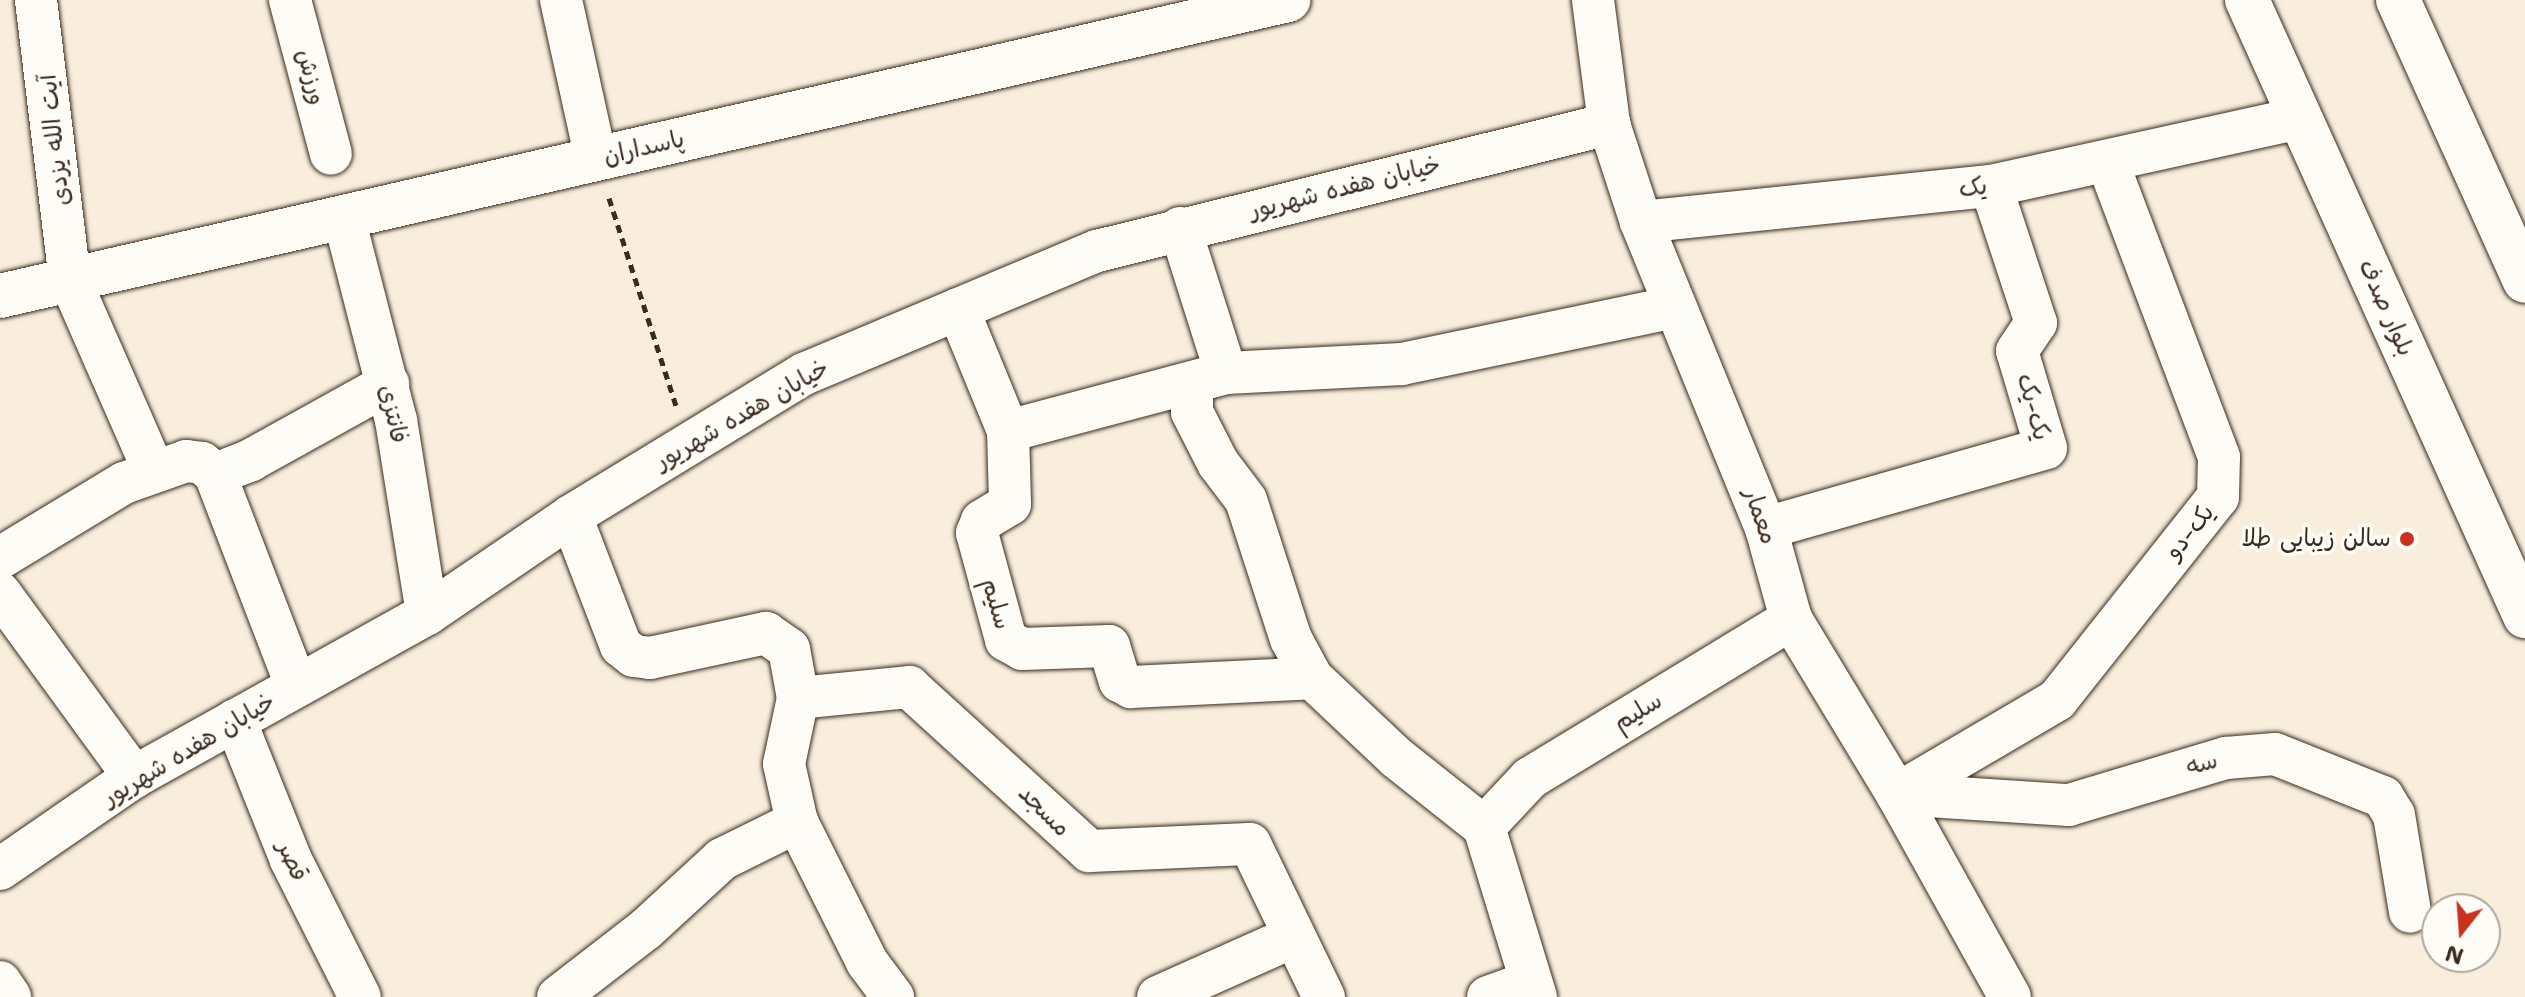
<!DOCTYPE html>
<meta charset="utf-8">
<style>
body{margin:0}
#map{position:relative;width:2525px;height:997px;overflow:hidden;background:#f9eedd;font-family:"Shantell Sans","Playpen Sans Arabic",sans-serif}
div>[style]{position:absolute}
.path>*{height:5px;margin-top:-2.5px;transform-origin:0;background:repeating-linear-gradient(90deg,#3b2a1e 0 8px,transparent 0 14px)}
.roads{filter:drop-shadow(0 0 2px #3b2a1e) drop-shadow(0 0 2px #3b2a1e)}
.street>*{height:42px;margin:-21px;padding:0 21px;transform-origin:21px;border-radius:21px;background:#fdfcf7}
.secondary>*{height:44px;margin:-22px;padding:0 22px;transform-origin:22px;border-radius:22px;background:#fdfcf7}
.dots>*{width:22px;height:22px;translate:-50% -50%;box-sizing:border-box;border:4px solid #fdfcf7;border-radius:50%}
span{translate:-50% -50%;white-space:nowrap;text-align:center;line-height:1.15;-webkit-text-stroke:7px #fdfcf7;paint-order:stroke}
.street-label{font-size:24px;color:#3b2a1e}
.poi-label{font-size:24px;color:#3b2a1e}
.right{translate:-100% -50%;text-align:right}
.north{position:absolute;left:2421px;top:893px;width:80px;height:80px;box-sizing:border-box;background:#fdfcf7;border:2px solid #afa8a0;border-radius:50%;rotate:197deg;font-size:22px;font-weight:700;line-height:32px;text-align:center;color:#3b2a1e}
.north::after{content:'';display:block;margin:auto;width:28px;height:36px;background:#c8321e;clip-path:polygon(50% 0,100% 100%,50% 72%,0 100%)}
</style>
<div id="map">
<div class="path">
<div style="left:609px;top:198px;width:218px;rotate:72.1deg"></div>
</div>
<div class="roads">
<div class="street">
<div style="left:36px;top:0;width:282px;rotate:83.1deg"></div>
<div style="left:70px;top:280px;width:209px;rotate:66.3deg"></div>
<div style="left:290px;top:0;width:159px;rotate:75.1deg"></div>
<div style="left:561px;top:0;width:163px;rotate:77.6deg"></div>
<div style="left:1593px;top:0;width:125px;rotate:82.6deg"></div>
<div style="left:1609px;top:124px;width:103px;rotate:71.9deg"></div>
<div style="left:1641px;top:222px;width:331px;rotate:67.8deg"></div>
<div style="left:1766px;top:528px;width:94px;rotate:74.6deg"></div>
<div style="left:1791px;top:619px;width:205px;rotate:58.8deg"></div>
<div style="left:1897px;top:794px;width:232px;rotate:60.9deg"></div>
<div style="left:344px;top:218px;width:209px;rotate:75.6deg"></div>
<div style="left:396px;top:420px;width:196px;rotate:80.9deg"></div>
<div style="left:1641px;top:222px;width:352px;rotate:-5.9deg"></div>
<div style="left:1991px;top:186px;width:315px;rotate:-12.4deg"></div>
<div style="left:1180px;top:228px;width:152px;rotate:72.4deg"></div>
<div style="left:958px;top:309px;width:132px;rotate:67.7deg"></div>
<div style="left:1008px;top:431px;width:73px;rotate:88.4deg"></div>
<div style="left:1010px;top:504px;width:33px;rotate:149deg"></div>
<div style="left:982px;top:521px;width:13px;rotate:113deg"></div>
<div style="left:977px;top:533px;width:111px;rotate:74.8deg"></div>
<div style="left:1006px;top:640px;width:18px;rotate:29deg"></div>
<div style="left:1022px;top:649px;width:87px;rotate:-2deg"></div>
<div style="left:1109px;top:646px;width:37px;rotate:73deg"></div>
<div style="left:1120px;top:681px;width:13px;rotate:29deg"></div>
<div style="left:1131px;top:687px;width:181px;rotate:-2.8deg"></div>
<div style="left:1192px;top:383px;width:29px;rotate:90deg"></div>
<div style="left:1192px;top:412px;width:57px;rotate:63deg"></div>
<div style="left:1218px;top:463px;width:46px;rotate:52.9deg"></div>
<div style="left:1246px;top:500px;width:146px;rotate:72.1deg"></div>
<div style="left:1291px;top:639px;width:44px;rotate:61.7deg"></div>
<div style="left:1312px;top:678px;width:117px;rotate:43.3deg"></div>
<div style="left:1397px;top:758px;width:111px;rotate:38.4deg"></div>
<div style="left:1008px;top:431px;width:226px;rotate:-14.9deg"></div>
<div style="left:1226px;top:373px;width:176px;rotate:-2.9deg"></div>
<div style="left:1402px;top:364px;width:279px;rotate:-11.8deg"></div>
<div style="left:215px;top:474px;width:226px;rotate:69deg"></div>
<div style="left:571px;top:516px;width:139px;rotate:69deg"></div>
<div style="left:621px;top:646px;width:16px;rotate:38deg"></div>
<div style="left:634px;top:656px;width:16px;rotate:7deg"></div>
<div style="left:650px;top:658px;width:119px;rotate:-12.2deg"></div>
<div style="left:766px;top:633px;width:28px;rotate:35deg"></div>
<div style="left:789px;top:649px;width:50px;rotate:79.6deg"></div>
<div style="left:798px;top:698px;width:67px;rotate:102deg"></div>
<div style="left:784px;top:764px;width:59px;rotate:77.4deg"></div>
<div style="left:797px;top:822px;width:157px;rotate:63.4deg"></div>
<div style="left:867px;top:962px;width:44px;rotate:53.4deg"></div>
<div style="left:1766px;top:528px;width:291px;rotate:-15.9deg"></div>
<div style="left:2046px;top:448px;width:101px;rotate:-106.6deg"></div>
<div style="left:2017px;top:351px;width:34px;rotate:-56deg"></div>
<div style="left:2036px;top:323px;width:144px;rotate:-108.2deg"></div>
<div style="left:0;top:558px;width:145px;rotate:-31.2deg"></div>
<div style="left:124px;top:483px;width:66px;rotate:-19.5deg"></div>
<div style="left:186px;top:461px;width:16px;rotate:7deg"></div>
<div style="left:202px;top:463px;width:17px;rotate:40deg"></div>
<div style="left:215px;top:474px;width:39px;rotate:-21deg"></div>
<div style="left:251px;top:460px;width:157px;rotate:-29deg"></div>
<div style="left:0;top:593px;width:228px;rotate:53.9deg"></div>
<div style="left:798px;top:698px;width:112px;rotate:-5.7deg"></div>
<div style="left:909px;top:687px;width:244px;rotate:42.3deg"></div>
<div style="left:1089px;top:851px;width:161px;rotate:-2.5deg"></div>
<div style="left:1250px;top:844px;width:170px;rotate:64.2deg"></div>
<div style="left:235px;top:720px;width:151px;rotate:68.2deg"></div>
<div style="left:291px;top:860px;width:153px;rotate:63.3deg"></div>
<div style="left:1897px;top:794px;width:186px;rotate:-30.4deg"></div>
<div style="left:2057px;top:700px;width:259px;rotate:-51.6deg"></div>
<div style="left:2218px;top:497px;width:40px;rotate:-88.6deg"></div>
<div style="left:2219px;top:457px;width:313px;rotate:-110.7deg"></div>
<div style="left:1897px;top:794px;width:172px;rotate:3.7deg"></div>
<div style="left:2069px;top:805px;width:164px;rotate:-16.7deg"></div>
<div style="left:2226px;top:758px;width:49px;rotate:-4.7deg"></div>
<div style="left:2275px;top:754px;width:116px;rotate:21.7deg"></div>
<div style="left:2383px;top:797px;width:21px;rotate:59deg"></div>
<div style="left:2394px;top:815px;width:98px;rotate:80.6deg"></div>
<div style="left:0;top:869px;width:163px;rotate:-34.5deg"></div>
<div style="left:134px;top:777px;width:335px;rotate:-29.1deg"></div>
<div style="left:427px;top:614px;width:174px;rotate:-34.2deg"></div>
<div style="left:571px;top:516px;width:273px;rotate:-31.4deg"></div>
<div style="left:804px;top:374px;width:318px;rotate:-22.8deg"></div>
<div style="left:1097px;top:251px;width:528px;rotate:-13.93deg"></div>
<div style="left:0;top:982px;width:18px;rotate:56deg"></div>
<div style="left:558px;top:997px;width:111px;rotate:-37.7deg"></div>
<div style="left:646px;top:929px;width:103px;rotate:-42.6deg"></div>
<div style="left:722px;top:859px;width:84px;rotate:-26.3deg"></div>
<div style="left:1158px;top:997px;width:148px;rotate:-24deg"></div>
<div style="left:1488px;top:997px;width:45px;rotate:-19.7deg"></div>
<div style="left:1536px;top:997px;width:178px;rotate:-107deg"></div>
<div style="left:1484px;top:827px;width:67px;rotate:-46.8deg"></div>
<div style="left:1530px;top:778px;width:306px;rotate:-31.3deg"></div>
</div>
<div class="secondary">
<div style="left:2247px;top:0;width:676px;rotate:65.71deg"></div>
<div style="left:2398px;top:0;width:308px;rotate:65.7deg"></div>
<div style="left:0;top:296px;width:1322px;rotate:-12.94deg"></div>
</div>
</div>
<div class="dots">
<div style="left:2407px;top:539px;background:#c8321e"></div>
</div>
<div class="street-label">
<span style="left:311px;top:77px;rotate:75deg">ورزش</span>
<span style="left:55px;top:140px;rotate:-96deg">آیت الله یزدی</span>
<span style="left:644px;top:148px;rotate:-13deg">پاسداران</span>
<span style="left:1345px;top:188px;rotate:-14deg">خیابان هفده شهریور</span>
<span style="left:1973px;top:188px;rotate:-7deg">یک</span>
<span style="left:2386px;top:308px;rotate:66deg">بلوار صدف</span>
<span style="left:2033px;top:407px;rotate:75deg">یک-یک</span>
<span style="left:393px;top:414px;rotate:78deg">فانتزی</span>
<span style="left:742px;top:415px;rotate:-30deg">خیابان هفده شهریور</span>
<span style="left:1760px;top:516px;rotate:71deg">معمار</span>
<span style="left:2190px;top:532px;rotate:-51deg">یک-دو</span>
<span style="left:996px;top:604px;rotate:74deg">سلیم</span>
<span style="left:1638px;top:712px;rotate:-31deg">سلیم</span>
<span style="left:189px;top:750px;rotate:-31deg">خیابان هفده شهریور</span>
<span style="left:2202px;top:764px;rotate:-15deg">سه</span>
<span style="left:1044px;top:811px;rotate:45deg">مسجد</span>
<span style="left:292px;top:861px;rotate:66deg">قصر</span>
</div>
<div class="poi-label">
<span class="right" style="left:2391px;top:539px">سالن زیبایی طلا</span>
</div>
<div class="north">N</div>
</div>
